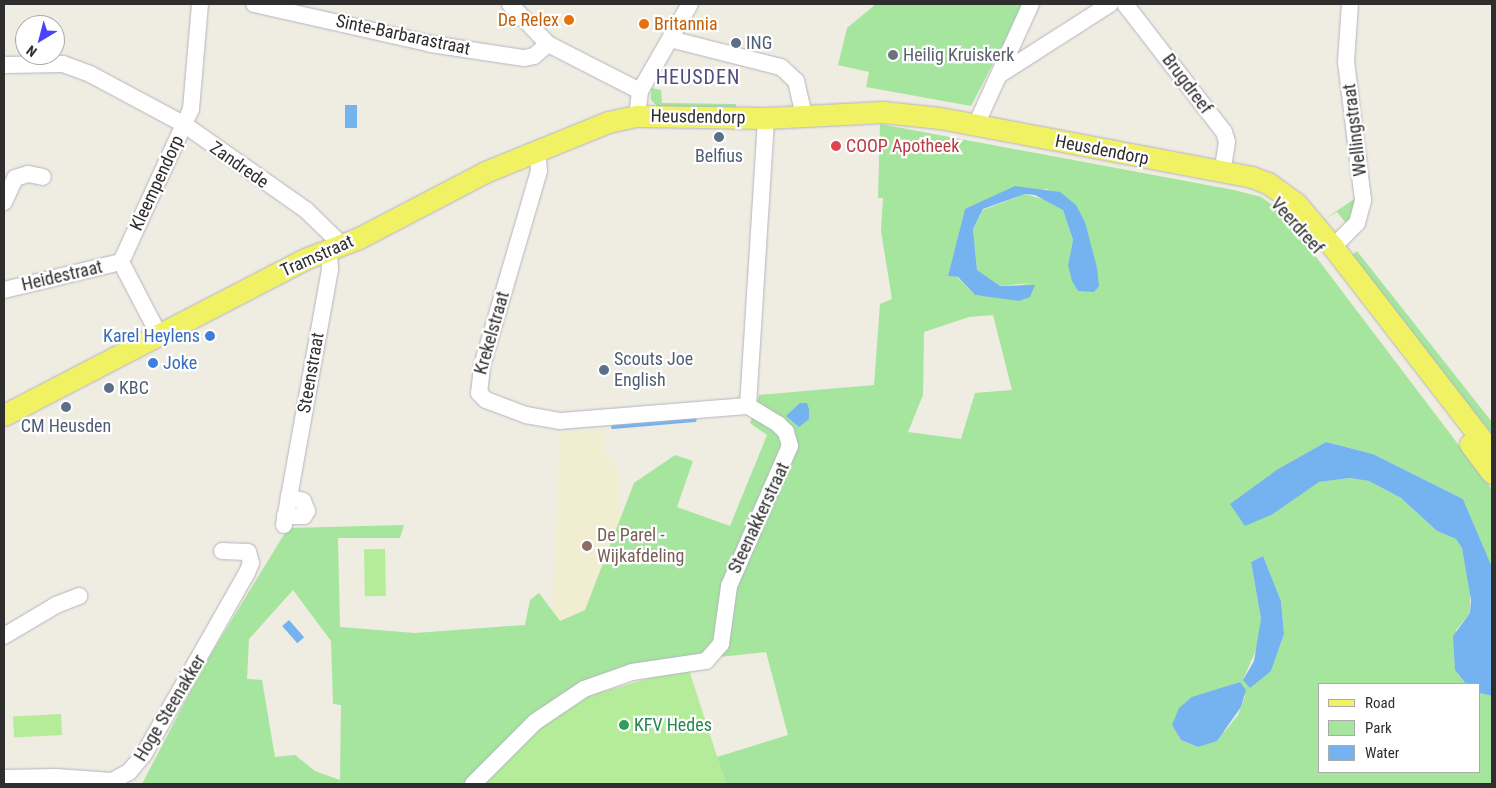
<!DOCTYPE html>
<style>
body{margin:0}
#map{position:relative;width:1496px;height:788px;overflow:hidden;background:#efece1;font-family:"Roboto Condensed",sans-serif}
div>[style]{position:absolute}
.education>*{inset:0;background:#f0edd1}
.green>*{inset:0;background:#a5e59e}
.pitch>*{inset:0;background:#b5ec9a;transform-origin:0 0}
.water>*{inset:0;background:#75b2f0;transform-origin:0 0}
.stream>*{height:4px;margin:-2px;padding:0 2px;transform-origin:2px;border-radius:2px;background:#75b2f0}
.roads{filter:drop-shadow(0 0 1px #b4b4c1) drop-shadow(0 0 1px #b4b4c1)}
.minor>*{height:16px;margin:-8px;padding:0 8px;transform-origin:8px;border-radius:8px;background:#fff}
.major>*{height:21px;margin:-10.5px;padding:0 10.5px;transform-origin:10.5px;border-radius:10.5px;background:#f1f263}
.dots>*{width:14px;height:14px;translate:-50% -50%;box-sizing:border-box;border:2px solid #fff;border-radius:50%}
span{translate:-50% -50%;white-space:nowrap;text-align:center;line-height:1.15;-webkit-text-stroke:4.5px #fff;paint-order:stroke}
.food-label{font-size:18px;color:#c56008}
.right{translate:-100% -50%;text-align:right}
.left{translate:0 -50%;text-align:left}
.street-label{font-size:18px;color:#2e2e2e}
.service-label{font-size:18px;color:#4e5e75}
.worship-label{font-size:18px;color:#5b616d}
.health-label{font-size:18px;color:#be3a42}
.shop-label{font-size:18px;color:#366cbe}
.education-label{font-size:18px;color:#785e54}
.leisure-label{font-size:18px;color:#27864d}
.quarter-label{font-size:20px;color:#504d7f;letter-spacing:1px}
.frame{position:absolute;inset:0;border:5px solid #2e2e2e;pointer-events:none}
.legend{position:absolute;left:1318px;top:683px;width:162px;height:90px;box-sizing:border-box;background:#fff;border:1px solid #ababab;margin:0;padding:6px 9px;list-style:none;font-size:15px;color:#2e2e2e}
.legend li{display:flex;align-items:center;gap:10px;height:25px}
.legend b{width:25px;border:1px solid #ababab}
.north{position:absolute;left:15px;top:15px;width:50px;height:50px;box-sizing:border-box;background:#fff;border:1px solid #ababab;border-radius:50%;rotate:217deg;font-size:14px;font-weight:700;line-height:20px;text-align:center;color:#2e2e2e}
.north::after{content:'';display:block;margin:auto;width:18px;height:22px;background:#4b42fb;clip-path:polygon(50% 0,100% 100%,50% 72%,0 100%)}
</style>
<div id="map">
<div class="education">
<div style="clip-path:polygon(605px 430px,604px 452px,620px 471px,617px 673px,549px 703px,560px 431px)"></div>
</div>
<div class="green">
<div style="clip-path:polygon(876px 4px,1024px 4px,971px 106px,866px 87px,869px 72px,838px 65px,847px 28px)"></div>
<div style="clip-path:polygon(651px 88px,661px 90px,662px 103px,736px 104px,736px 110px,658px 107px,651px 100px)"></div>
<div style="clip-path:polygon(evenodd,880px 124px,1234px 190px,1261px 197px,1282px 212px,1492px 489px,1492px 567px,1463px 499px,1373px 454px,1326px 442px,1278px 469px,1273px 514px,1318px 482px,1350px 478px,1369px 481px,1401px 498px,1437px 531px,1456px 539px,1462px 548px,1470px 581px,1470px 613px,1456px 630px,1455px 670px,1466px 684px,1320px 684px,1320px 772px,1480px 772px,1480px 693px,1492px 696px,1492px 784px,726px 784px,717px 757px,788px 735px,766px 652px,653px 664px,617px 673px,463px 784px,142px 784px,203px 667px,288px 528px,404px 525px,400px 538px,338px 538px,340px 627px,415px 633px,525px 625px,530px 600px,539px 593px,560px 621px,585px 610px,634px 483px,675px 455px,693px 461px,677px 507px,730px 526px,767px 435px,750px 423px,759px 395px,874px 385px,880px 304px,892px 299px,881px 231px,883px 198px,878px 198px,880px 124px,1047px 189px,1085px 222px,1089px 240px,1068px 265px,1073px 240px,1063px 210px,1050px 201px,1025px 194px,983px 210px,973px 229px,977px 270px,985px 278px,1000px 286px,1029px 283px,982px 296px,975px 295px,957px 277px,948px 276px,965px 209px,1047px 189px,880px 124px,993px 315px,1012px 390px,975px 393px,961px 439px,908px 432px,923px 395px,924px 332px,969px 317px,993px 315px,880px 124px,1263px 556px,1281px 601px,1284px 634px,1271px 671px,1243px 680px,1259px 643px,1261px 619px,1251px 562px,1263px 556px,880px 124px,293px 590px,331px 641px,333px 704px,341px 705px,340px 780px,315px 771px,295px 755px,275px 757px,262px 680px,247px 679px,249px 639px,293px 590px,880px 124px,1239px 682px,1245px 696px,1238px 715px,1225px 731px,1198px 747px,1181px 740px,1172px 725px,1186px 702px,1239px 682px)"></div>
<div style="clip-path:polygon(1357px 197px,1353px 214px,1346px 223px,1337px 212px,1325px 219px)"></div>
<div style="clip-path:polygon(1357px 251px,1492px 422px,1492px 436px,1352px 255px)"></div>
</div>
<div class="pitch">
<div style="left:385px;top:549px;width:47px;height:21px;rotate:89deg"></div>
<div style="clip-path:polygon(688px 667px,726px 784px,481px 784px,527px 736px,574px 700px)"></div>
<div style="left:61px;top:714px;width:21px;height:48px;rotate:87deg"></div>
</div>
<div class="water">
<div style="left:345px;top:105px;width:12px;height:23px"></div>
<div style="clip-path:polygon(1015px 186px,1060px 192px,1076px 205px,1085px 222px,1097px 268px,1099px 286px,1094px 292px,1078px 291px,1072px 281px,1068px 265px,1073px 240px,1063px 210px,1035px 195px,1025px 194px,983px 209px,973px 229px,977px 270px,1000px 286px,1035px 285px,1030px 297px,1019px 301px,975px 295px,958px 277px,948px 276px,965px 209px)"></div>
<div style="clip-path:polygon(800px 403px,807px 403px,809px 409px,809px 419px,799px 427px,786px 416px)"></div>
<div style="clip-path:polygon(1326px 442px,1373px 454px,1463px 499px,1492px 567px,1492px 696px,1480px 693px,1480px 684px,1466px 684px,1455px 670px,1453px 636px,1470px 613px,1471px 600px,1462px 548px,1456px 539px,1437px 531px,1401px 498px,1369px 481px,1350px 478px,1319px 482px,1273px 514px,1245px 526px,1230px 504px,1278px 469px)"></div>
<div style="clip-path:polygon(1263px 556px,1281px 601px,1284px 634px,1271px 671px,1250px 688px,1243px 680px,1254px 661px,1261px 619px,1251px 562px)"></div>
<div style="left:289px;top:620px;width:23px;height:9px;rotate:49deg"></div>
<div style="clip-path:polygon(1240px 682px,1246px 690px,1241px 707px,1217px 741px,1198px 747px,1181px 740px,1172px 725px,1179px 708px,1192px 697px)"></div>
</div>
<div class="stream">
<div style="left:613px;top:427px;width:82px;rotate:-4.9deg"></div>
</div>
<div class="roads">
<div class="minor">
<div style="left:254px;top:4px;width:181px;rotate:12.7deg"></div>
<div style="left:431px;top:44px;width:94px;rotate:8.6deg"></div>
<div style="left:524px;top:58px;width:10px;rotate:-11deg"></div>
<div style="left:534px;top:56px;width:18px;rotate:-41deg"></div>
<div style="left:510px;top:4px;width:55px;rotate:46.5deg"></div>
<div style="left:548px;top:44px;width:103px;rotate:27.1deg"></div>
<div style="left:1125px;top:4px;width:162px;rotate:52.3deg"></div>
<div style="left:1224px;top:132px;width:10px;rotate:73deg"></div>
<div style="left:1227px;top:142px;width:31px;rotate:99deg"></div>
<div style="left:670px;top:39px;width:114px;rotate:14.2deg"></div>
<div style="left:781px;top:67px;width:21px;rotate:43deg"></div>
<div style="left:796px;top:81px;width:35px;rotate:77deg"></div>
<div style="left:4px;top:65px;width:59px;rotate:-1deg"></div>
<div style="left:63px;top:64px;width:29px;rotate:20deg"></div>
<div style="left:90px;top:74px;width:108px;rotate:28.2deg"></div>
<div style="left:185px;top:125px;width:148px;rotate:35.1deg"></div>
<div style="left:306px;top:210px;width:49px;rotate:44.2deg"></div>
<div style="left:999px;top:75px;width:132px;rotate:-32.6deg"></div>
<div style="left:637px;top:116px;width:25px;rotate:-83deg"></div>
<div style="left:640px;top:91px;width:100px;rotate:-60.1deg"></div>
<div style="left:976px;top:125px;width:133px;rotate:-65.6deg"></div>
<div style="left:537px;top:151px;width:20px;rotate:84deg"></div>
<div style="left:539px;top:171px;width:203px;rotate:106.3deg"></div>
<div style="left:482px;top:366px;width:27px;rotate:96deg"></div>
<div style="left:479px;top:393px;width:10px;rotate:45deg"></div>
<div style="left:486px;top:400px;width:43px;rotate:20.6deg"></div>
<div style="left:526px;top:415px;width:35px;rotate:10deg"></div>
<div style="left:560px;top:421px;width:189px;rotate:-4.6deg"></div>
<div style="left:4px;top:202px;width:26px;rotate:-65deg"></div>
<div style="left:15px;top:178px;width:14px;rotate:-17deg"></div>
<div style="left:28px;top:174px;width:15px;rotate:11deg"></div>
<div style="left:1333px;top:247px;width:34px;rotate:-45deg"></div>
<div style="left:1357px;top:223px;width:24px;rotate:-75deg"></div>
<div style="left:1363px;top:200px;width:139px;rotate:-97deg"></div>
<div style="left:1346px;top:62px;width:58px;rotate:-86.1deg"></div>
<div style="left:121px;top:262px;width:168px;rotate:-65.4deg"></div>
<div style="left:191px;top:109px;width:105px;rotate:-85.1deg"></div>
<div style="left:121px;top:262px;width:82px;rotate:62.5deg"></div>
<div style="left:4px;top:290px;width:120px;rotate:-13.5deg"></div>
<div style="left:285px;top:516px;width:19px"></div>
<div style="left:304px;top:516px;width:6px;rotate:-59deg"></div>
<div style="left:307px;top:511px;width:11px;rotate:-112deg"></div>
<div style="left:303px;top:501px;width:15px;rotate:-164deg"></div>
<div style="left:284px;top:525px;width:259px;rotate:-79.8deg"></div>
<div style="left:330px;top:270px;width:21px;rotate:-93deg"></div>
<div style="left:4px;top:636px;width:61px;rotate:-30.8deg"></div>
<div style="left:56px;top:605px;width:25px;rotate:-21deg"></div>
<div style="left:4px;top:778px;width:52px;rotate:-1.1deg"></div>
<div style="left:56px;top:777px;width:56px;rotate:4.1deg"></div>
<div style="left:112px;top:781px;width:19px;rotate:-28deg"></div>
<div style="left:129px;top:772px;width:23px;rotate:-50deg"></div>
<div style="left:144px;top:754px;width:208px;rotate:-60.4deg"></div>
<div style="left:247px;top:573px;width:11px;rotate:-68deg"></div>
<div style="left:251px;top:563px;width:11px;rotate:-105deg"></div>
<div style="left:248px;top:552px;width:26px;rotate:-178deg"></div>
<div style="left:473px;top:784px;width:88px;rotate:-45deg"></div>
<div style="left:535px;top:722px;width:59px;rotate:-34deg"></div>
<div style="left:584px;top:689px;width:51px;rotate:-19.5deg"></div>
<div style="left:632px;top:672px;width:75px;rotate:-8.5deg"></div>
<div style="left:706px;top:661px;width:23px;rotate:-49deg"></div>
<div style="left:721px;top:644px;width:59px;rotate:-82.1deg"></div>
<div style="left:729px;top:586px;width:153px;rotate:-66.5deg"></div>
<div style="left:790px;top:446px;width:15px;rotate:-106deg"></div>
<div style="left:786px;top:432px;width:11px;rotate:-135deg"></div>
<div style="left:778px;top:424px;width:35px;rotate:-149deg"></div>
<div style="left:748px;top:406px;width:289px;rotate:-86.4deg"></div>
</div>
<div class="major">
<div style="left:4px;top:415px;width:339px;rotate:-27.4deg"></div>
<div style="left:305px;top:259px;width:58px;rotate:-21.3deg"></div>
<div style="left:359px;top:238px;width:142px;rotate:-27.6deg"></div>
<div style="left:485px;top:172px;width:133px;rotate:-22.1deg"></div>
<div style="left:608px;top:122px;width:30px;rotate:-12deg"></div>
<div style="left:637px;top:116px;width:129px;rotate:0.9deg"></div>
<div style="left:766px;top:118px;width:117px;rotate:-2.9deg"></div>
<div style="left:883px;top:112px;width:57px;rotate:6deg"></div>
<div style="left:940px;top:118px;width:318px;rotate:10.7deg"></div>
<div style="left:1252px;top:177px;width:17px;rotate:21deg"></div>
<div style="left:1268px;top:183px;width:34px;rotate:36deg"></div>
<div style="left:1296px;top:203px;width:57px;rotate:49.9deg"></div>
<div style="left:1333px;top:247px;width:260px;rotate:52.3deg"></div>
<div style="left:1470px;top:444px;width:36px;rotate:53deg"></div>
</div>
</div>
<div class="dots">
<div style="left:569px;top:20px;background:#e8710a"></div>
<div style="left:644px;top:24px;background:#e8710a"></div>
<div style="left:736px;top:43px;background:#5c6f8a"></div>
<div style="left:893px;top:55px;background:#6b7280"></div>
<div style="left:719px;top:137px;background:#5c6f8a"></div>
<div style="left:836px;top:146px;background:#e0444e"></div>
<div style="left:210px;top:336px;background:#3f7fe0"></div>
<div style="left:153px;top:363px;background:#3f7fe0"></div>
<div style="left:604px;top:370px;background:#5c6f8a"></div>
<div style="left:109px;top:388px;background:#5c6f8a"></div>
<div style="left:66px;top:407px;background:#5c6f8a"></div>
<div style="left:587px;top:546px;background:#8d6e63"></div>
<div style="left:624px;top:725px;background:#2e9e5b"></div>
</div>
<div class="food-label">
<span class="right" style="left:559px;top:20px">De Relex</span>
<span class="left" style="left:654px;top:24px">Britannia</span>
</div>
<div class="street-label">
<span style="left:403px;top:35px;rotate:12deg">Sinte-Barbarastraat</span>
<span style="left:1187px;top:84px;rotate:53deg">Brugdreef</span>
<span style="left:698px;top:117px;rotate:1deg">Heusdendorp</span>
<span style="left:1355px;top:130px;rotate:-97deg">Wellingstraat</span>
<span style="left:1102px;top:150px;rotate:11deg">Heusdendorp</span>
<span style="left:239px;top:165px;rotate:35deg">Zandrede</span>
<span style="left:157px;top:183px;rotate:-65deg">Kleempendorp</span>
<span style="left:1297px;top:226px;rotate:48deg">Veerdreef</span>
<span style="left:317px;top:256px;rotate:-24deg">Tramstraat</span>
<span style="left:62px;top:276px;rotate:-13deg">Heidestraat</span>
<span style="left:492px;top:333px;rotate:-74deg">Krekelstraat</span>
<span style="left:311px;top:373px;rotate:-80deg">Steenstraat</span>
<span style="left:759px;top:518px;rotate:-65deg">Steenakkerstraat</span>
<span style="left:170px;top:708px;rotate:-59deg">Hoge Steenakker</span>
</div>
<div class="service-label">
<span class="left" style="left:746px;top:43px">ING</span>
<span style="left:719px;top:156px">Belfius</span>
<span class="left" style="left:614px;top:370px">Scouts Joe<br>English</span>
<span class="left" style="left:119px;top:388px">KBC</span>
<span style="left:66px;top:426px">CM Heusden</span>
</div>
<div class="worship-label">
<span class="left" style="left:903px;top:55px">Heilig Kruiskerk</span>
</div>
<div class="health-label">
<span class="left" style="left:846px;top:146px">COOP Apotheek</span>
</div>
<div class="shop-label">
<span class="right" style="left:200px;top:336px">Karel Heylens</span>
<span class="left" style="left:163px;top:363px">Joke</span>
</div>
<div class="education-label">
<span class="left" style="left:597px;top:546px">De Parel -<br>Wijkafdeling</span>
</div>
<div class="leisure-label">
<span class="left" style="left:634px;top:725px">KFV Hedes</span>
</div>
<div class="quarter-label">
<span style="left:698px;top:77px">HEUSDEN</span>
</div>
<div class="frame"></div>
<ul class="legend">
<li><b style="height:6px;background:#f1f263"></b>Road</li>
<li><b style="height:14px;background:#a5e59e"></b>Park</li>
<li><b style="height:14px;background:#75b2f0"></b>Water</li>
</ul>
<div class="north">N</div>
</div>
